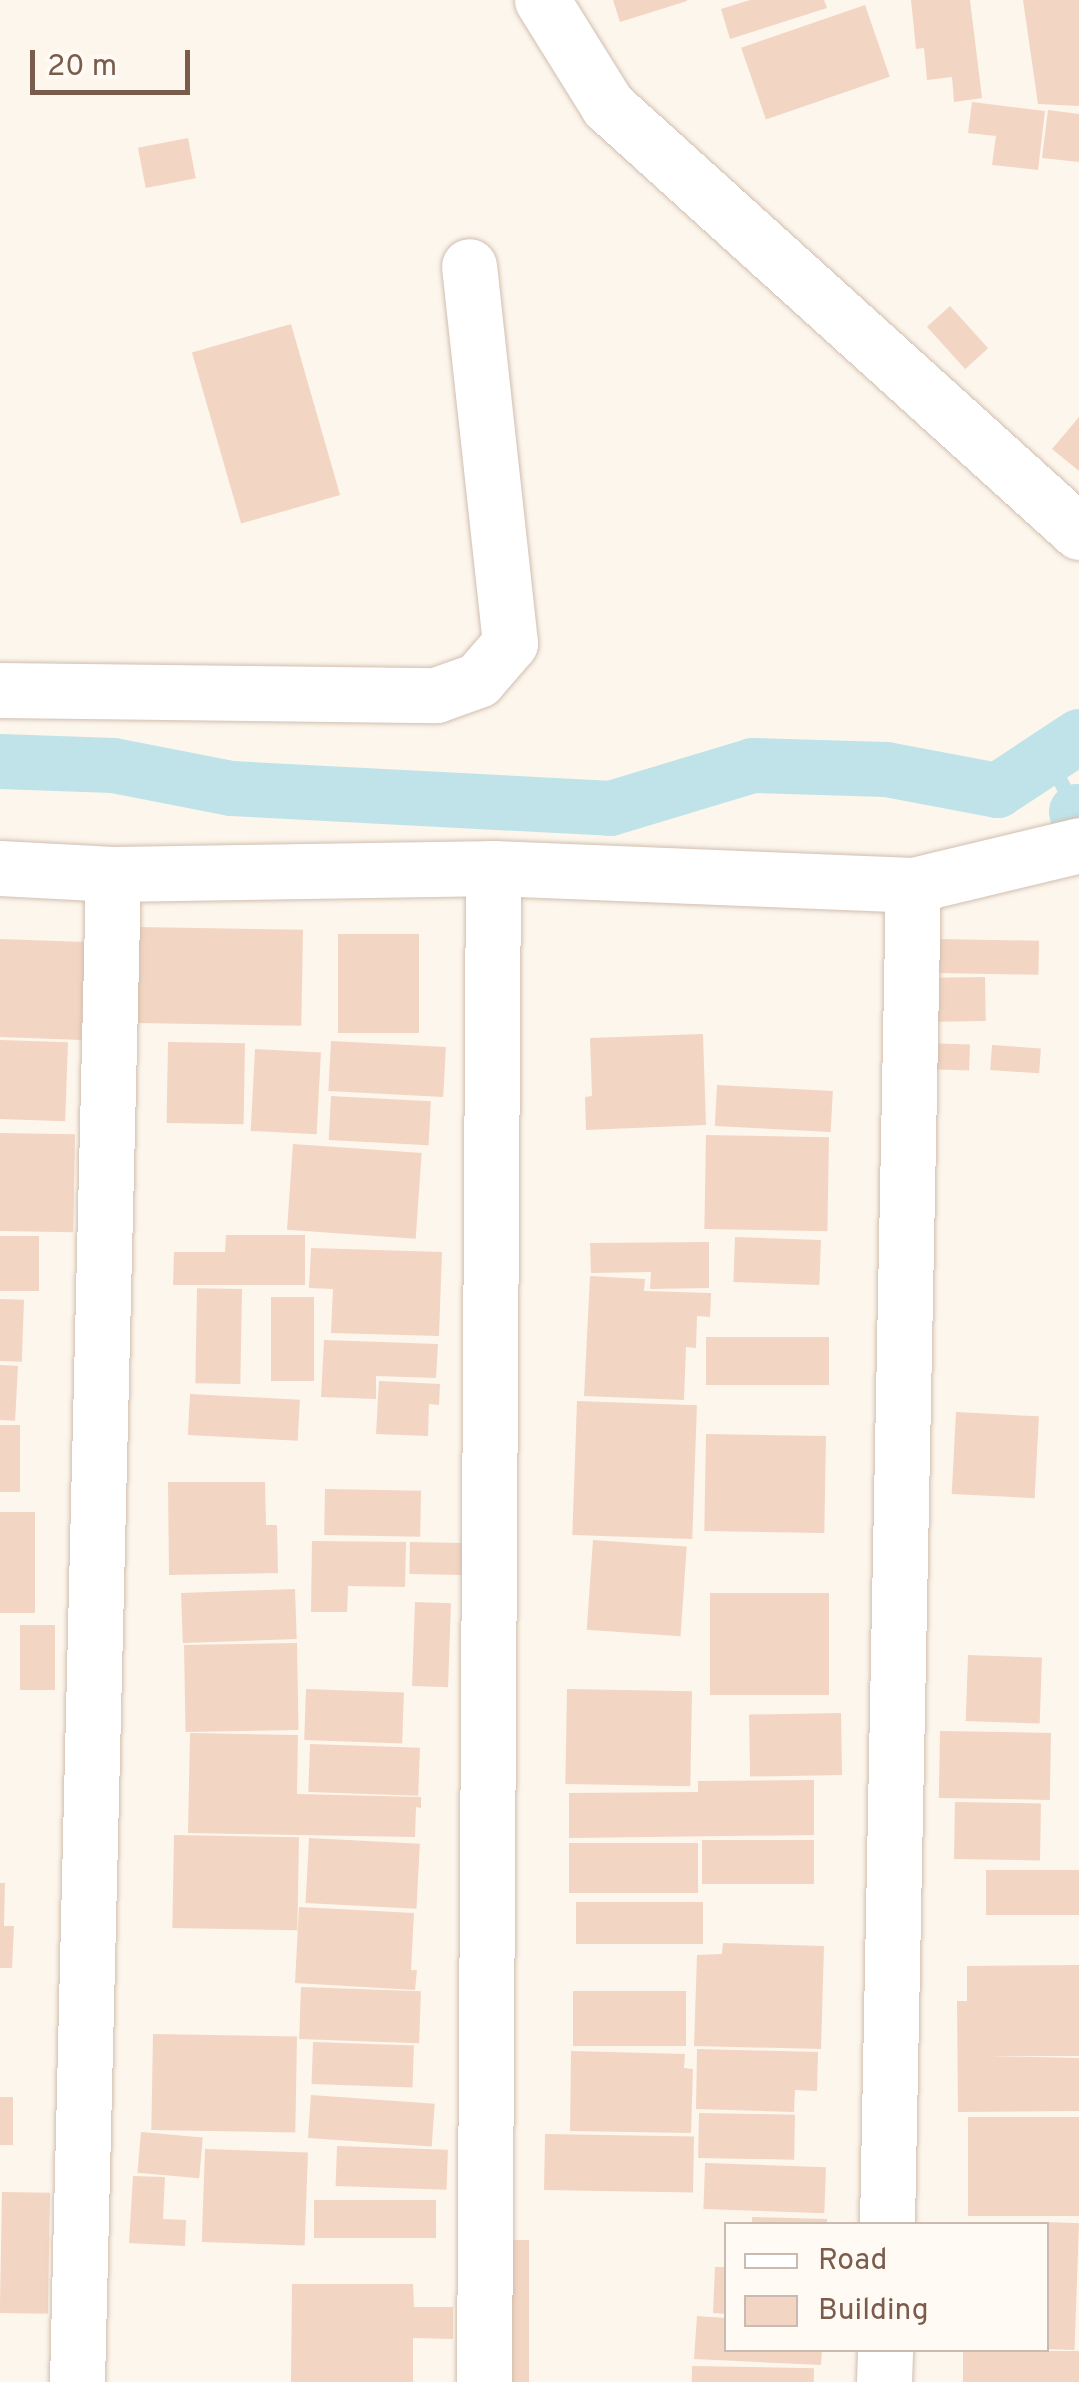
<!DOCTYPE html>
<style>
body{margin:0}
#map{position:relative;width:1079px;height:2382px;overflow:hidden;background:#fdf6ec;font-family:Overpass,sans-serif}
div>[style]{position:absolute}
.stream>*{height:15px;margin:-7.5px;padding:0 7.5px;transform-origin:7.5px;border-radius:7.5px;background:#bfe3e8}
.canal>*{height:55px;margin:-27.5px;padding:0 27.5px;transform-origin:27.5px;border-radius:27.5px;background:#bfe3e8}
.building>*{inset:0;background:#f3d5c3;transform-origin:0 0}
.roads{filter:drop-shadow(0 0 2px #d1beb0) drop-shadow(0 0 2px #d1beb0)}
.minor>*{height:55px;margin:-27.5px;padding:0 27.5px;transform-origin:27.5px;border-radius:27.5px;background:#fff}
.secondary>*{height:55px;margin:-27.5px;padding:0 27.5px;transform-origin:27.5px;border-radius:27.5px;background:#fff}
span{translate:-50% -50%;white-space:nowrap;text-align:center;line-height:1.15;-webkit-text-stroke:10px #fffaf3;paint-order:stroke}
.legend{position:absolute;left:724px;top:2222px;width:325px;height:130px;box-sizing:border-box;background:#fffaf3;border:2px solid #cabbb1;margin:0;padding:12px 18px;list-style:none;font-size:30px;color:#7a5c4d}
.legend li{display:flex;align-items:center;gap:20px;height:50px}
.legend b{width:50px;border:2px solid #cabbb1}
.scale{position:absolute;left:30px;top:50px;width:160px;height:45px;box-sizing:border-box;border:5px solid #7a5c4d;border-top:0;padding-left:12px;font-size:30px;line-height:35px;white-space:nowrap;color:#7a5c4d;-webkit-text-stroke:8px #fffaf3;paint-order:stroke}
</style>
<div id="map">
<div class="stream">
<div style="left:1047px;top:756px;width:62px;rotate:62.2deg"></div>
</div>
<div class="canal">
<div style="left:0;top:761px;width:113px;rotate:2deg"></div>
<div style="left:113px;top:765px;width:120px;rotate:11deg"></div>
<div style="left:231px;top:788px;width:380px;rotate:3deg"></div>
<div style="left:610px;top:808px;width:148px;rotate:-16.8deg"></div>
<div style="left:752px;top:765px;width:134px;rotate:1.7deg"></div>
<div style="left:886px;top:769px;width:113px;rotate:10.7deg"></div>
<div style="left:997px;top:790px;width:98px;rotate:-33.4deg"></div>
<div style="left:1076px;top:811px;width:11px;rotate:75deg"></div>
</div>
<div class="building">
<div style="clip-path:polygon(613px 0,687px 0,687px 1px,620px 22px)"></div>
<div style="clip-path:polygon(750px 0,824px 0,827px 8px,730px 39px,721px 9px)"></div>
<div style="clip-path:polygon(911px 0,970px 0,982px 98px,954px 102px,952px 77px,927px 80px,924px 48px,916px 49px)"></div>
<div style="clip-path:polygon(1023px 0,1079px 0,1079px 106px,1038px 104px)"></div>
<div style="left:865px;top:5px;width:76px;height:131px;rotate:71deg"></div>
<div style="clip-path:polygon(972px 102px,1045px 111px,1038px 170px,992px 165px,996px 136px,968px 133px)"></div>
<div style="clip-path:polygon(1048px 110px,1079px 114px,1079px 162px,1042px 158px)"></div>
<div style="left:188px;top:138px;width:41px;height:51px;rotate:79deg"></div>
<div style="left:950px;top:306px;width:57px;height:31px;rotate:48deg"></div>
<div style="left:291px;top:324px;width:178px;height:103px;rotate:74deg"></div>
<div style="clip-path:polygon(1079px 417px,1079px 471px,1052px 449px)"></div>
<div style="left:139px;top:927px;width:164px;height:96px;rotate:1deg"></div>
<div style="left:338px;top:934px;width:81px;height:99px"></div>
<div style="left:0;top:939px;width:85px;height:98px;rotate:2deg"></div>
<div style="left:939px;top:939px;width:100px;height:34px;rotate:1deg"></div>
<div style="left:985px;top:977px;width:44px;height:50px;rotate:89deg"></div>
<div style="clip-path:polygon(703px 1034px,706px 1125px,586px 1130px,585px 1097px,592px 1096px,590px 1038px)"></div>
<div style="left:0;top:1040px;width:68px;height:79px;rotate:2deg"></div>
<div style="left:331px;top:1041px;width:115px;height:50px;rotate:3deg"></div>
<div style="left:168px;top:1042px;width:77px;height:81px;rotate:1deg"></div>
<div style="left:924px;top:1043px;width:46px;height:26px;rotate:2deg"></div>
<div style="left:992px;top:1045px;width:49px;height:25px;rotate:4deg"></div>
<div style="left:255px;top:1049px;width:66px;height:82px;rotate:3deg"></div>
<div style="left:717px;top:1085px;width:116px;height:41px;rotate:3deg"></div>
<div style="left:331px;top:1096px;width:100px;height:44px;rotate:3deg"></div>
<div style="left:0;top:1133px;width:75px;height:98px;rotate:1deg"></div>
<div style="left:706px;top:1135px;width:123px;height:94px;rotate:1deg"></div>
<div style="left:293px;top:1144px;width:129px;height:86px;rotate:4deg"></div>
<div style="clip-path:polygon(226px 1235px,305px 1235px,305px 1285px,173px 1285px,174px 1252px,225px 1252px)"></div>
<div style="left:0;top:1236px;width:39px;height:55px"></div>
<div style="left:735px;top:1237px;width:86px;height:45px;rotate:2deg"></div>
<div style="clip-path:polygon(709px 1242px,709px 1288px,650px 1289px,651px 1272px,591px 1273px,590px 1243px)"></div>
<div style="clip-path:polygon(311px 1248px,442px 1252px,439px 1336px,331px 1333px,333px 1289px,309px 1288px)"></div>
<div style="clip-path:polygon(590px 1276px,645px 1279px,644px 1291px,711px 1293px,710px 1317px,697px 1316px,696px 1348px,686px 1347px,684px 1400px,584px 1396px)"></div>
<div style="left:242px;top:1289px;width:95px;height:45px;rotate:91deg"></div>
<div style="left:314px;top:1297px;width:84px;height:43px;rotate:90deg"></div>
<div style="left:0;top:1299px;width:24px;height:62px;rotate:2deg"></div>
<div style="left:706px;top:1337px;width:123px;height:48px"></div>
<div style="clip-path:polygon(324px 1340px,438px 1344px,436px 1378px,376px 1376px,376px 1399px,321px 1397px)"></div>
<div style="left:0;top:1365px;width:18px;height:55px;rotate:3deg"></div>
<div style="clip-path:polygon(379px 1381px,440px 1384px,439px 1405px,429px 1404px,428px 1436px,376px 1434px)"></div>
<div style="left:190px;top:1394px;width:110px;height:41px;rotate:3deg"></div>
<div style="left:577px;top:1401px;width:120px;height:134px;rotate:2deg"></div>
<div style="left:956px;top:1412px;width:83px;height:82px;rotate:3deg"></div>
<div style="left:0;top:1425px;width:20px;height:67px"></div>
<div style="left:706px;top:1434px;width:120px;height:97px;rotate:1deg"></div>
<div style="clip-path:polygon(168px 1482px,265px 1482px,266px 1525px,277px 1525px,278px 1573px,169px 1575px)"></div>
<div style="left:325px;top:1489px;width:96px;height:46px;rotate:1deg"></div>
<div style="left:0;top:1512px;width:35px;height:101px"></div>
<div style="left:593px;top:1540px;width:94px;height:90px;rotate:4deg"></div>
<div style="clip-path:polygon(312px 1541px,406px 1542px,405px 1587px,348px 1586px,347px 1612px,311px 1612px)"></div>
<div style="left:410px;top:1542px;width:53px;height:32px;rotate:1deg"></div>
<div style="left:295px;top:1589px;width:50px;height:114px;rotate:88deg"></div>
<div style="left:710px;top:1593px;width:119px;height:102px"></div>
<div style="left:415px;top:1602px;width:36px;height:84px;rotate:2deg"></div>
<div style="left:20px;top:1625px;width:35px;height:65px"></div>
<div style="left:297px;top:1643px;width:87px;height:113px;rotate:89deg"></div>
<div style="left:968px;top:1655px;width:74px;height:66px;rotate:2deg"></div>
<div style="left:306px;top:1689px;width:98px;height:51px;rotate:2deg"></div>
<div style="left:567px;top:1689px;width:125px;height:95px;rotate:1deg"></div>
<div style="left:841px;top:1713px;width:62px;height:92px;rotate:89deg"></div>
<div style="left:940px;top:1731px;width:111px;height:67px;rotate:1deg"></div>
<div style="clip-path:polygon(190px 1733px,298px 1735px,297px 1794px,421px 1797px,421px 1808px,416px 1807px,415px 1837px,188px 1833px)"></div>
<div style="left:310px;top:1744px;width:110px;height:48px;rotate:2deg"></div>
<div style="clip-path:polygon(814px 1780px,814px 1835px,569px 1838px,569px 1793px,698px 1792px,698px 1781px)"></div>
<div style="left:955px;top:1802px;width:86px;height:57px;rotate:1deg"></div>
<div style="left:174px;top:1835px;width:125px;height:93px;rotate:1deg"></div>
<div style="left:309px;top:1838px;width:111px;height:65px;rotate:3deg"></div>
<div style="left:814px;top:1840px;width:44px;height:112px;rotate:90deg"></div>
<div style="left:698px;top:1843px;width:50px;height:129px;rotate:90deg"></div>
<div style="left:1079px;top:1870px;width:45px;height:93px;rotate:90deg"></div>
<div style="clip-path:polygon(0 1883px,5px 1883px,4px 1926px,14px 1926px,12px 1968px,0 1968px)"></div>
<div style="left:576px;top:1902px;width:127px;height:42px"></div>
<div style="clip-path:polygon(299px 1907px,414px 1913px,411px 1970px,417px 1970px,415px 1990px,295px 1983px)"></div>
<div style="clip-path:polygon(723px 1943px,824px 1946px,821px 2049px,694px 2046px,697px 1955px,722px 1954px)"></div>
<div style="clip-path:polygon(1079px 1965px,1079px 2056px,988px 2056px,1079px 2058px,1079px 2111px,958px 2112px,957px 2001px,967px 2001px,967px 1966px)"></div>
<div style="left:301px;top:1987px;width:120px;height:52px;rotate:2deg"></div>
<div style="left:573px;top:1991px;width:113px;height:55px"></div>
<div style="left:153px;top:2034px;width:144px;height:96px;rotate:1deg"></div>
<div style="left:313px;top:2042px;width:101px;height:42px;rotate:2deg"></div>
<div style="clip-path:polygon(697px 2049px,818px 2052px,817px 2091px,795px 2090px,794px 2112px,696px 2109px)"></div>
<div style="clip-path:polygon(571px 2051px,685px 2054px,684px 2068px,693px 2069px,691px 2133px,570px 2131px)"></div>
<div style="left:311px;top:2095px;width:124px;height:43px;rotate:4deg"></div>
<div style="left:0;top:2097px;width:13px;height:48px"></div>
<div style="left:699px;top:2113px;width:96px;height:45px;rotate:1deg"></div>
<div style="left:1079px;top:2117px;width:99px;height:111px;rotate:90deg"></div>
<div style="left:141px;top:2132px;width:62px;height:41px;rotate:5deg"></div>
<div style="left:545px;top:2134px;width:149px;height:56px;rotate:1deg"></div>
<div style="left:337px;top:2146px;width:111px;height:40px;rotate:2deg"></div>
<div style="left:205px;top:2149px;width:103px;height:93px;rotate:2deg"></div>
<div style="left:705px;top:2163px;width:121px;height:46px;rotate:2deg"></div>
<div style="clip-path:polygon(133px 2176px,165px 2177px,163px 2219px,186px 2220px,185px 2246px,129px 2243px)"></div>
<div style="left:2px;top:2192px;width:48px;height:121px;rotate:1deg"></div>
<div style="left:314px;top:2200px;width:122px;height:38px"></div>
<div style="clip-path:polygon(752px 2217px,827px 2219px,827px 2224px,752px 2224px)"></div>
<div style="left:1046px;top:2222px;width:33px;height:127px;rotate:2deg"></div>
<div style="left:508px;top:2240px;width:21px;height:142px"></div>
<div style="clip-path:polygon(715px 2267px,726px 2267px,726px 2314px,713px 2313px)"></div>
<div style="clip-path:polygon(292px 2284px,413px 2284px,414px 2307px,453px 2307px,453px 2339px,413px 2338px,413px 2382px,291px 2382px)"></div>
<div style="clip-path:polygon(697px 2316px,726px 2318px,726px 2350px,822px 2350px,821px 2365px,694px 2359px)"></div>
<div style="left:963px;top:2351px;width:116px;height:31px"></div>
<div style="left:692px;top:2366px;width:122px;height:16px;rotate:1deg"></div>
</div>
<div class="roads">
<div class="minor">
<div style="left:0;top:690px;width:436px;rotate:0.7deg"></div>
<div style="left:436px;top:695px;width:45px;rotate:-19.7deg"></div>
<div style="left:478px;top:680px;width:49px;rotate:-49.1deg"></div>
<div style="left:510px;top:643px;width:379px;rotate:-96.2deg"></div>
<div style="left:0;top:868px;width:113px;rotate:3deg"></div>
<div style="left:113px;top:874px;width:380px;rotate:-0.9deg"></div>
<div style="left:493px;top:868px;width:420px;rotate:2.3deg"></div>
<div style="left:913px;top:885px;width:171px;rotate:-13.5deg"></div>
<div style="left:887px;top:2224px;width:1339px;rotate:-88.89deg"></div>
<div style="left:77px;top:2382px;width:1508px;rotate:-88.63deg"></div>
<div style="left:484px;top:2382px;width:1514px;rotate:-89.66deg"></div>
<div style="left:884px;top:2382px;width:32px;rotate:-88deg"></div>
</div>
<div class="secondary">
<div style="left:542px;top:0;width:125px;rotate:58.1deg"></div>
<div style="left:608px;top:106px;width:635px;rotate:42.13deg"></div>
</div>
</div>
<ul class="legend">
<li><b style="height:12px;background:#fff"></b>Road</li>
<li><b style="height:28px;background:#f3d5c3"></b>Building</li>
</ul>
<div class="scale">20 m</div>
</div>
